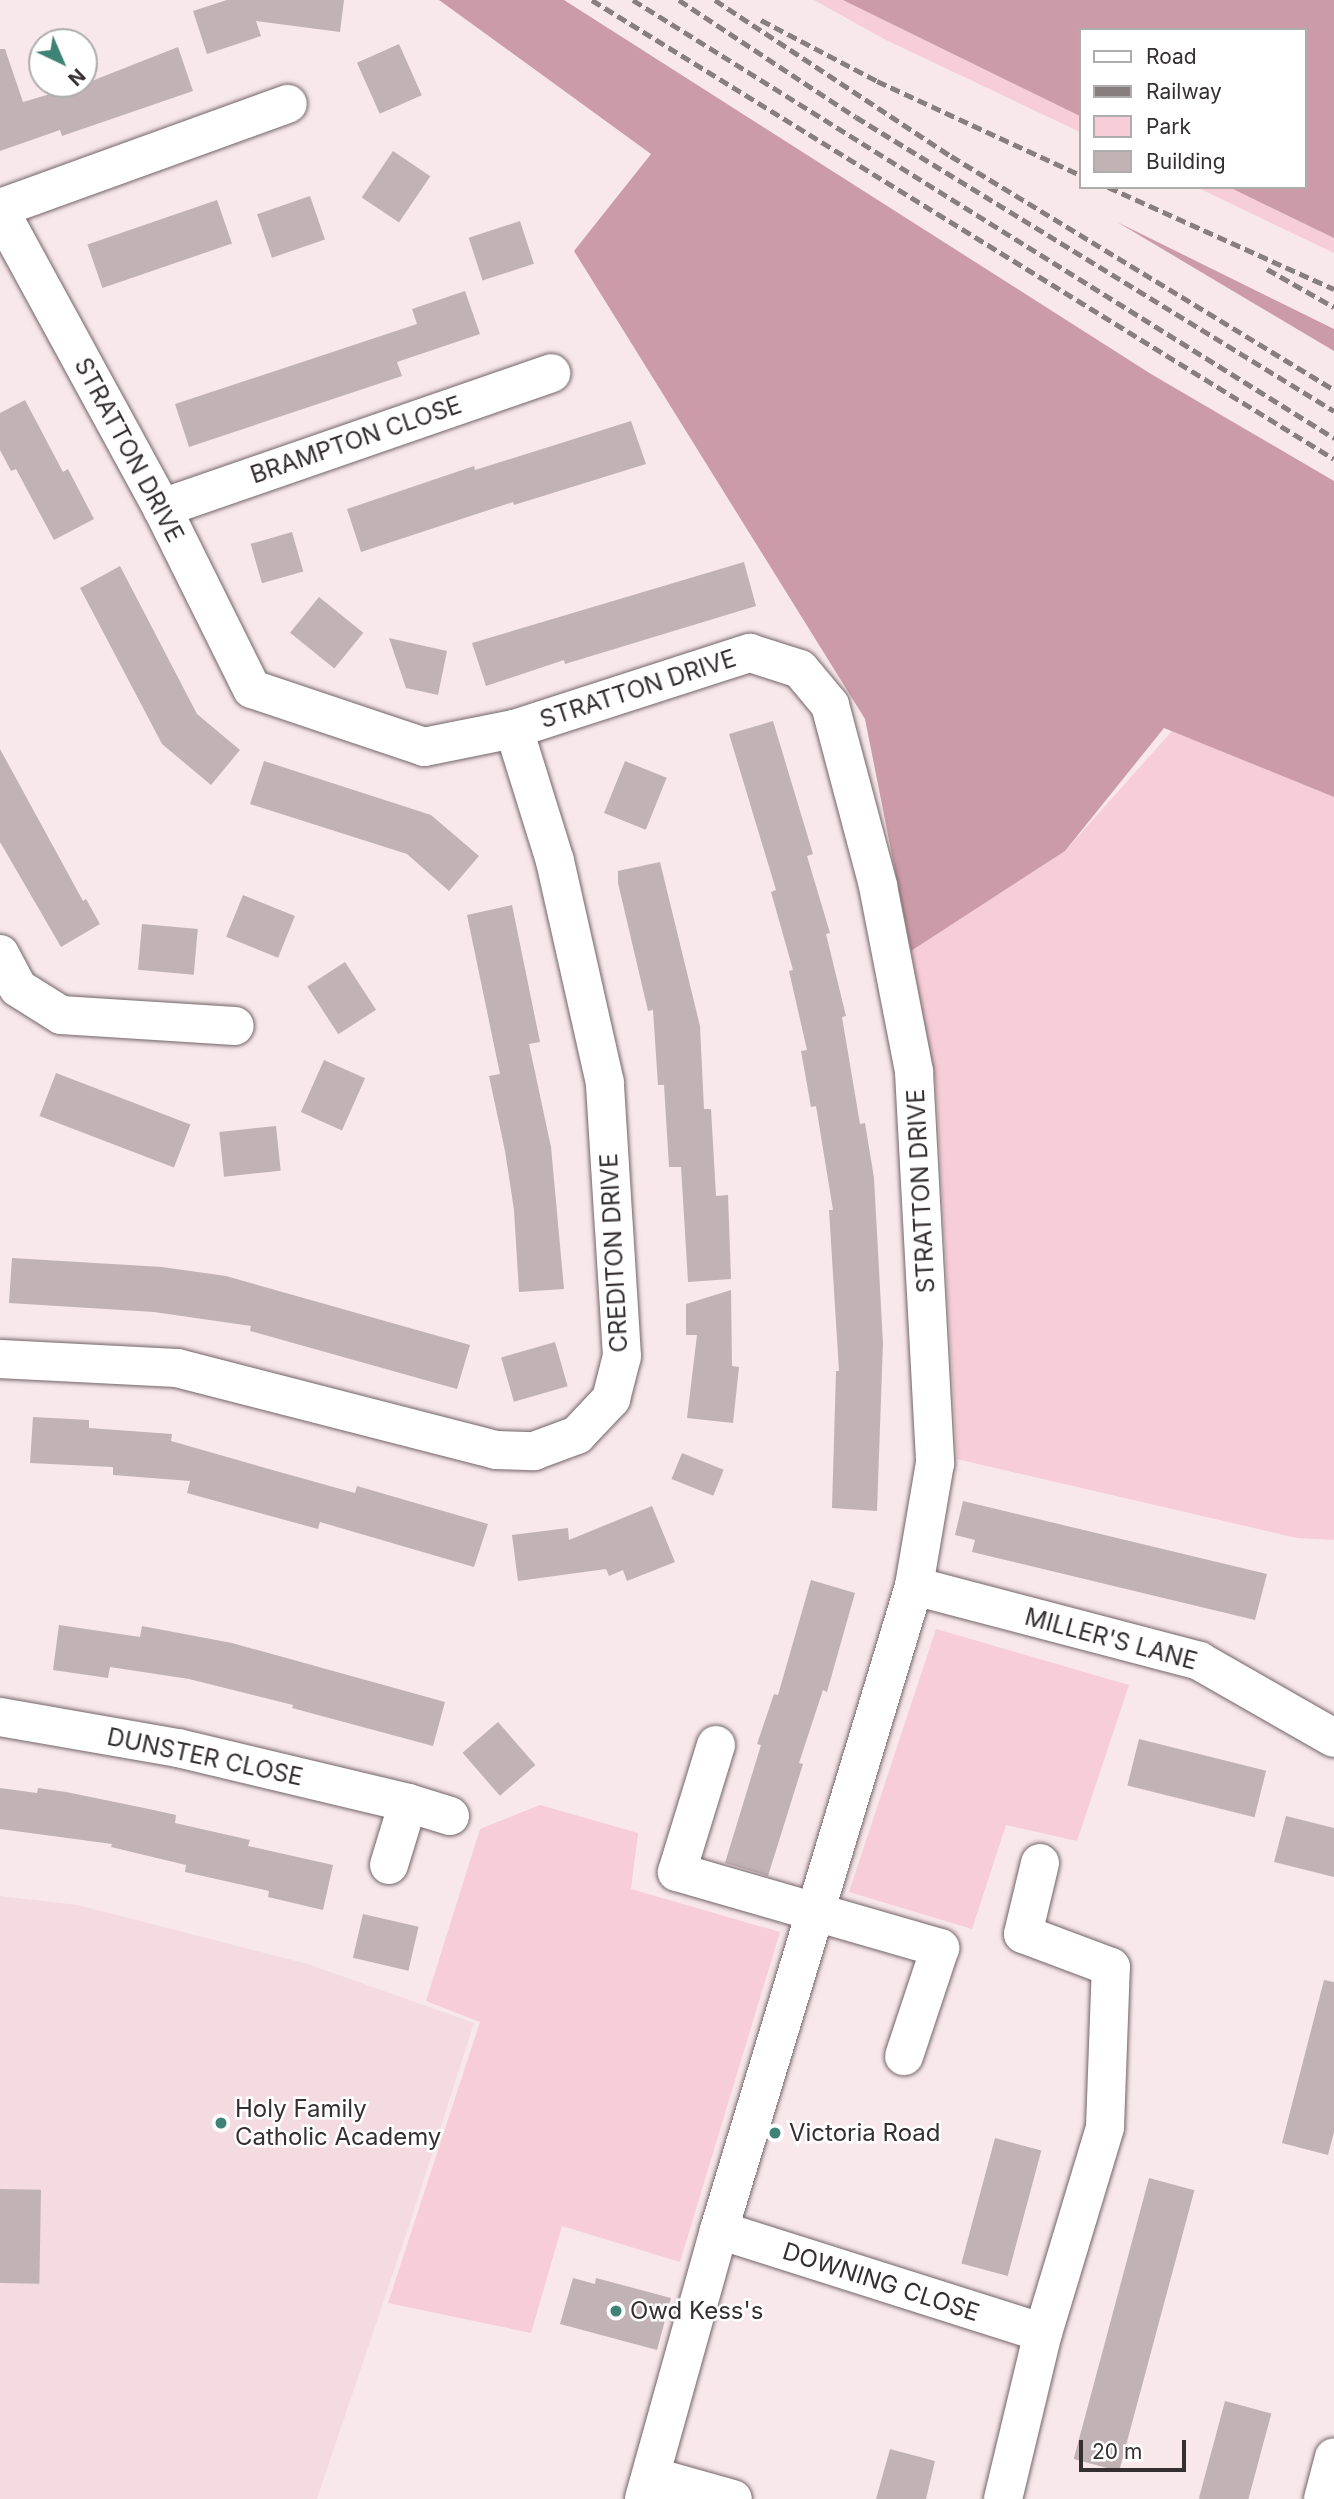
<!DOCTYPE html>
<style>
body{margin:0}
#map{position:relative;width:1334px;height:2499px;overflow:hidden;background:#f8e8ec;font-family:Inter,sans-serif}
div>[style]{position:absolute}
.built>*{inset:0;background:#f4dbe2}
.green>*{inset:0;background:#f6cdd8}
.forest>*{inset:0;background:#cc9ba9}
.building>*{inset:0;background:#c1b2b6;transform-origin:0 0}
.roads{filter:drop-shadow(0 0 2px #726468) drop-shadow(0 0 2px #726468)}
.minor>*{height:38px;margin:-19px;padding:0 19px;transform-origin:19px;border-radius:19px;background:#fff}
.rail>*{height:5px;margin-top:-2.5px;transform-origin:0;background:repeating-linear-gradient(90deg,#887e80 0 10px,transparent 0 15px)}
.dots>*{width:19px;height:19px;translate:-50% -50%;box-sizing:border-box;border:4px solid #fff;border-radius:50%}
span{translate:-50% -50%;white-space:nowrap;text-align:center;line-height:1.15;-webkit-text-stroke:5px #fff;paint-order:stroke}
.street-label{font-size:24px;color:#352f31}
.poi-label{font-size:24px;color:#352f31}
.left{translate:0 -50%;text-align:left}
.legend{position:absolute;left:1079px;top:28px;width:228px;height:161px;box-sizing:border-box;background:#fff;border:2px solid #aeacad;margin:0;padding:9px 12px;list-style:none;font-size:21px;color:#352f31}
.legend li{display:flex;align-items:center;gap:14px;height:35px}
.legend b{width:35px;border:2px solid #aeacad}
.north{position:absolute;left:28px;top:28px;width:70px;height:70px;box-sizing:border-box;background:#fff;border:2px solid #aeacad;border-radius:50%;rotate:136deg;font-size:19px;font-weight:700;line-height:28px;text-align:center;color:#352f31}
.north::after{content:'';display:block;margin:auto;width:24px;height:32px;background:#3f8276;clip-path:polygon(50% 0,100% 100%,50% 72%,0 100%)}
.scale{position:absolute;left:1079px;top:2440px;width:107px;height:32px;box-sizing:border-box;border:4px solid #352f31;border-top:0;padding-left:9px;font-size:21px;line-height:24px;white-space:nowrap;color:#352f31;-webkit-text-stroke:5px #fff;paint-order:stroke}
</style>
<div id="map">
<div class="built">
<div style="clip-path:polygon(0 1896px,78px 1905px,308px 1964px,474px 2023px,410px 2223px,317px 2499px,0 2499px)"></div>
</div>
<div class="green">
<div style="clip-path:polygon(814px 0,1334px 0,1334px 253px,1196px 187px,1304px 187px,1304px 30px,1080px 30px,1080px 132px,884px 39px)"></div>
<div style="clip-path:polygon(1172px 731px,1334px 797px,1334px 1540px,1297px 1538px,957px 1459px,936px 1083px,911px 951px,1065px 851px)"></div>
<div style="clip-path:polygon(936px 1629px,1129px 1685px,1077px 1841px,1006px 1825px,972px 1929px,849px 1892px)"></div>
<div style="clip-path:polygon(540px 1805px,638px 1833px,631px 1889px,780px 1932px,680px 2262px,562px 2226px,531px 2333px,388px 2303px,480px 2022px,426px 2001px,480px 1829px)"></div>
</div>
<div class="forest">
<div style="clip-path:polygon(439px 0,564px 0,1151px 374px,1334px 481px,1334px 797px,1164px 728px,1065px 851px,911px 951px,865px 719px,574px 251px,651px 154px)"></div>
<div style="clip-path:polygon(843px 0,1334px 0,1334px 238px,1229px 187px,1304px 187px,1304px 30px,1080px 30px,1080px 116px)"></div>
<div style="clip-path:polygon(1117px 222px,1334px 329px,1334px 351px)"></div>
</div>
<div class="building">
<div style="clip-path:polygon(227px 0,344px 0,340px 32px,256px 21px,261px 36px,207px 54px,193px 11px)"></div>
<div style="left:399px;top:44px;width:56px;height:46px;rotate:66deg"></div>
<div style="clip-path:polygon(178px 47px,193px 91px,62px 136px,60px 130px,0 151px,0 49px,5px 49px,23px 102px,84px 84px)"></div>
<div style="left:393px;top:151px;width:45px;height:56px;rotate:34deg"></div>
<div style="left:310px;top:196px;width:46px;height:56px;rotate:71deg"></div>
<div style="left:217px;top:200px;width:46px;height:137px;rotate:71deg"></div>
<div style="left:520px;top:221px;width:45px;height:54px;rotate:72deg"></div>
<div style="clip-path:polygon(465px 291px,480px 334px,397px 362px,402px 376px,189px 447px,175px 404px,417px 324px,412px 309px)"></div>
<div style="clip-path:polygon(25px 400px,63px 472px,68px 469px,94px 519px,54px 540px,16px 469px,11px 471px,0 450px,0 413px)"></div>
<div style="clip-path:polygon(631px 421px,646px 464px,514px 505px,513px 502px,361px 552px,347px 509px,474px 466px,475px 470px)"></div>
<div style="left:292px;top:532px;width:41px;height:43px;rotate:74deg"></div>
<div style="clip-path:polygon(744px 562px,756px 606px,565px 664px,564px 660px,486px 686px,472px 643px)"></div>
<div style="clip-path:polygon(120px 566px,197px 714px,240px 750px,211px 785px,162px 744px,80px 588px)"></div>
<div style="left:319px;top:597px;width:57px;height:46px;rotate:39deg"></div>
<div style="clip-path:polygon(389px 638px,447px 651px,438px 695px,406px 688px)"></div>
<div style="clip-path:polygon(773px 721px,813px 854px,807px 856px,830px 933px,826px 934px,846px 1016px,842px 1017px,860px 1124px,865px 1123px,874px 1178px,883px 1343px,877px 1511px,832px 1508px,836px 1371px,839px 1371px,829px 1210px,833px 1210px,816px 1106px,811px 1107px,801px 1051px,807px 1050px,789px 971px,793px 970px,771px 892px,776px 890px,729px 734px)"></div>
<div style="clip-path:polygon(0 749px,83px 901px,86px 899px,100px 924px,61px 947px,0 842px)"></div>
<div style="clip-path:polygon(264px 761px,431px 815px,479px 856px,449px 891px,407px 854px,250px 804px)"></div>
<div style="left:625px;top:761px;width:45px;height:56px;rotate:22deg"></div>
<div style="clip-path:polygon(660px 862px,700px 1026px,704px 1109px,711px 1109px,716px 1196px,728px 1195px,731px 1279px,688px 1282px,681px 1167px,669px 1167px,664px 1085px,658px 1085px,653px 1010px,648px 1011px,618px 883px,618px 871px)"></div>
<div style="left:243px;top:895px;width:56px;height:45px;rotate:22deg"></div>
<div style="clip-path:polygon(512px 905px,540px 1042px,529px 1044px,551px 1147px,564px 1289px,519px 1292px,514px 1210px,505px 1151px,489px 1076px,500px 1074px,467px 915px)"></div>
<div style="left:142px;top:924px;width:56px;height:46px;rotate:5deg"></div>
<div style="left:345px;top:962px;width:57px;height:45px;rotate:57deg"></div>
<div style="left:324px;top:1060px;width:45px;height:57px;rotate:24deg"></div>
<div style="left:56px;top:1073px;width:144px;height:46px;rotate:21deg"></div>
<div style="left:276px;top:1126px;width:45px;height:57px;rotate:84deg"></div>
<div style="clip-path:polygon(12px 1258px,162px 1267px,226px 1276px,470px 1345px,457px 1389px,250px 1331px,251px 1326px,154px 1312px,9px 1303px)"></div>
<div style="clip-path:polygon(731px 1290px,732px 1366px,739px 1367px,733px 1423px,687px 1418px,697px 1335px,686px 1335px,686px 1304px)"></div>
<div style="left:555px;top:1342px;width:46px;height:56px;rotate:74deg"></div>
<div style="clip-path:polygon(33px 1417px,89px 1420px,89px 1428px,172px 1434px,171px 1441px,276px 1471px,355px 1493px,357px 1486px,488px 1524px,474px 1567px,320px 1522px,318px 1529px,187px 1493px,190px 1481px,113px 1475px,113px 1467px,30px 1463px)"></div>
<div style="left:682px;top:1453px;width:45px;height:28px;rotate:22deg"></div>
<div style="clip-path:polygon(963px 1501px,1267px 1574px,1255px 1620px,972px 1552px,975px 1540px,955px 1535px)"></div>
<div style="clip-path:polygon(652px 1506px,675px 1562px,627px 1581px,623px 1570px,609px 1576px,606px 1569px,518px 1581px,512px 1535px,568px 1528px,569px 1540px)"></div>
<div style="clip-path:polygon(811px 1580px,855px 1593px,827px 1692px,823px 1690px,799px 1763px,803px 1764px,768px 1876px,725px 1863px,761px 1745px,757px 1744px,774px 1694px,778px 1695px)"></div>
<div style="clip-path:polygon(59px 1625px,140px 1637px,142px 1626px,232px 1643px,445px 1702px,433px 1746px,292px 1708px,293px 1705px,189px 1679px,110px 1667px,108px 1678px,53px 1670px)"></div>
<div style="left:498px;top:1722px;width:57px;height:47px;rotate:49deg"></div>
<div style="left:1139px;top:1739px;width:131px;height:48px;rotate:14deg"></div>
<div style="clip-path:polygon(0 1788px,37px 1793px,38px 1788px,66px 1792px,149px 1809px,176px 1815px,175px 1823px,250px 1840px,248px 1846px,333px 1865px,323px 1910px,268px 1897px,269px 1891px,185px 1872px,186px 1865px,111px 1847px,112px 1844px,0 1829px)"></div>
<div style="clip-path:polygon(1286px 1816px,1334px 1828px,1334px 1877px,1274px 1862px)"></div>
<div style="left:363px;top:1914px;width:57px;height:45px;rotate:13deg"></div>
<div style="clip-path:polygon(1324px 1980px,1334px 1982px,1334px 2132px,1328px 2155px,1282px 2143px)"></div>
<div style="left:995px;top:2138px;width:48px;height:130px;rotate:15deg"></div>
<div style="left:1149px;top:2178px;width:47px;height:291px;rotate:15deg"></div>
<div style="left:0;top:2189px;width:41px;height:94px;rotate:1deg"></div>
<div style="clip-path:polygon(573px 2278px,595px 2284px,596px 2278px,671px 2298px,657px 2350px,560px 2324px)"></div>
<div style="left:1225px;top:2401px;width:48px;height:101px;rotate:15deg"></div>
<div style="clip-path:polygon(890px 2449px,935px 2461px,926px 2499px,876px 2499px)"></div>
</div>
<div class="roads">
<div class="minor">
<div style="left:0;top:208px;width:306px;rotate:-19.9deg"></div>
<div style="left:0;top:211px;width:338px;rotate:61.4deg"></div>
<div style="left:162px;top:508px;width:202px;rotate:63.6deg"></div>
<div style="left:252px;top:689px;width:182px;rotate:18.6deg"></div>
<div style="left:424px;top:747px;width:92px;rotate:-11.3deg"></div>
<div style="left:514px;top:729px;width:248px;rotate:-17.9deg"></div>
<div style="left:750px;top:653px;width:52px;rotate:17.7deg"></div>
<div style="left:800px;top:669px;width:47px;rotate:50.2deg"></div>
<div style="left:830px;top:705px;width:187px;rotate:75.1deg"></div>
<div style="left:878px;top:886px;width:189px;rotate:79deg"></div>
<div style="left:914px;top:1072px;width:392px;rotate:86.9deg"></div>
<div style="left:935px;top:1463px;width:125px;rotate:99.7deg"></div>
<div style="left:914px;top:1586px;width:673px;rotate:106.85deg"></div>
<div style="left:719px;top:2230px;width:279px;rotate:105.6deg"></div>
<div style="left:162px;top:508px;width:412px;rotate:-19.1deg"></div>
<div style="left:0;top:954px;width:38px;rotate:62deg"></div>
<div style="left:18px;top:988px;width:51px;rotate:32.1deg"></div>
<div style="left:61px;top:1015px;width:174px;rotate:3.6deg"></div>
<div style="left:0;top:1359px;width:177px;rotate:2.9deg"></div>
<div style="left:177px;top:1368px;width:329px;rotate:14.4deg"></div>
<div style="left:496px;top:1450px;width:38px;rotate:2deg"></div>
<div style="left:534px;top:1451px;width:46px;rotate:-20.4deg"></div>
<div style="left:577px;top:1435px;width:50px;rotate:-46.6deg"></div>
<div style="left:611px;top:1399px;width:44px;rotate:-75.7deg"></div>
<div style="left:622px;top:1356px;width:274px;rotate:-93.6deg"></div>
<div style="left:605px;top:1083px;width:228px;rotate:-102.7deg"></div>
<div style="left:555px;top:861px;width:138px;rotate:-107.3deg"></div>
<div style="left:914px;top:1586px;width:295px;rotate:14.7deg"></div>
<div style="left:1199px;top:1661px;width:155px;rotate:29.7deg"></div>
<div style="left:0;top:1717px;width:181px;rotate:9.9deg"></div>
<div style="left:178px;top:1748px;width:236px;rotate:13.4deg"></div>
<div style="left:408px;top:1803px;width:44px;rotate:17.2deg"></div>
<div style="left:716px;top:1745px;width:133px;rotate:107.1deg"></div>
<div style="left:677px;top:1872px;width:274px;rotate:16.1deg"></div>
<div style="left:940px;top:1948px;width:114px;rotate:108.4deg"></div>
<div style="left:389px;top:1865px;width:65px;rotate:-73deg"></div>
<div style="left:719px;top:2230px;width:340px;rotate:17.6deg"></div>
<div style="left:651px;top:2476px;width:85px;rotate:15.7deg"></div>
<div style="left:1003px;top:2499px;width:171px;rotate:-76.5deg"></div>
<div style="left:1043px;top:2333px;width:215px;rotate:-73.2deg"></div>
<div style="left:1105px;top:2127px;width:160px;rotate:-87.9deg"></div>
<div style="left:1111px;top:1967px;width:94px;rotate:-159.4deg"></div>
<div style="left:1023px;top:1934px;width:73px;rotate:-76.5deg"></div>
<div style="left:1323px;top:2499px;width:43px;rotate:-75.3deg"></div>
</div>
</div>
<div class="rail">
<div style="left:592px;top:0;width:872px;rotate:31.74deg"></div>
<div style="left:633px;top:0;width:827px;rotate:32deg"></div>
<div style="left:679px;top:0;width:212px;rotate:33.5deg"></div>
<div style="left:856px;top:117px;width:561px;rotate:31.59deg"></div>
<div style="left:715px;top:0;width:283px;rotate:33.5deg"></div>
<div style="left:951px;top:156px;width:449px;rotate:31.4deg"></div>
<div style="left:761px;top:20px;width:131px;rotate:27.7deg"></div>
<div style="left:877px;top:81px;width:224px;rotate:24.8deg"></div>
<div style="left:1108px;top:187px;width:248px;rotate:24.3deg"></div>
<div style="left:1267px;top:269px;width:77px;rotate:29.6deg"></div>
</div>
<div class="dots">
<div style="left:221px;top:2123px;background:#3f8276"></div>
<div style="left:775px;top:2133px;background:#3f8276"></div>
<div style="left:616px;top:2311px;background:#3f8276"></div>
</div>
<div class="street-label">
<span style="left:356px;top:440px;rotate:-19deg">BRAMPTON CLOSE</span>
<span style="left:129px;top:450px;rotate:62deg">STRATTON DRIVE</span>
<span style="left:638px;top:689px;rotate:-18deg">STRATTON DRIVE</span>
<span style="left:921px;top:1191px;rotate:-93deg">STRATTON DRIVE</span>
<span style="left:614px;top:1253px;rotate:-93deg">CREDITON DRIVE</span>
<span style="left:1111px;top:1639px;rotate:15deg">MILLER'S LANE</span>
<span style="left:205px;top:1757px;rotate:12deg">DUNSTER CLOSE</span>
<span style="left:881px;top:2282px;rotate:18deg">DOWNING CLOSE</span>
</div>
<div class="poi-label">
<span class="left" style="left:235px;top:2123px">Holy Family<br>Catholic Academy</span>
<span class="left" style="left:789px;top:2133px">Victoria Road</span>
<span class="left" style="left:630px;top:2311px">Owd Kess's</span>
</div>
<ul class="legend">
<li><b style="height:9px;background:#fff"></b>Road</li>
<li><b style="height:9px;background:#887e80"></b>Railway</li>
<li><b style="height:19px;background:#f6cdd8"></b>Park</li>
<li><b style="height:19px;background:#c1b2b6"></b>Building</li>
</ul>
<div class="north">N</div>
<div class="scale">20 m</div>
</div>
